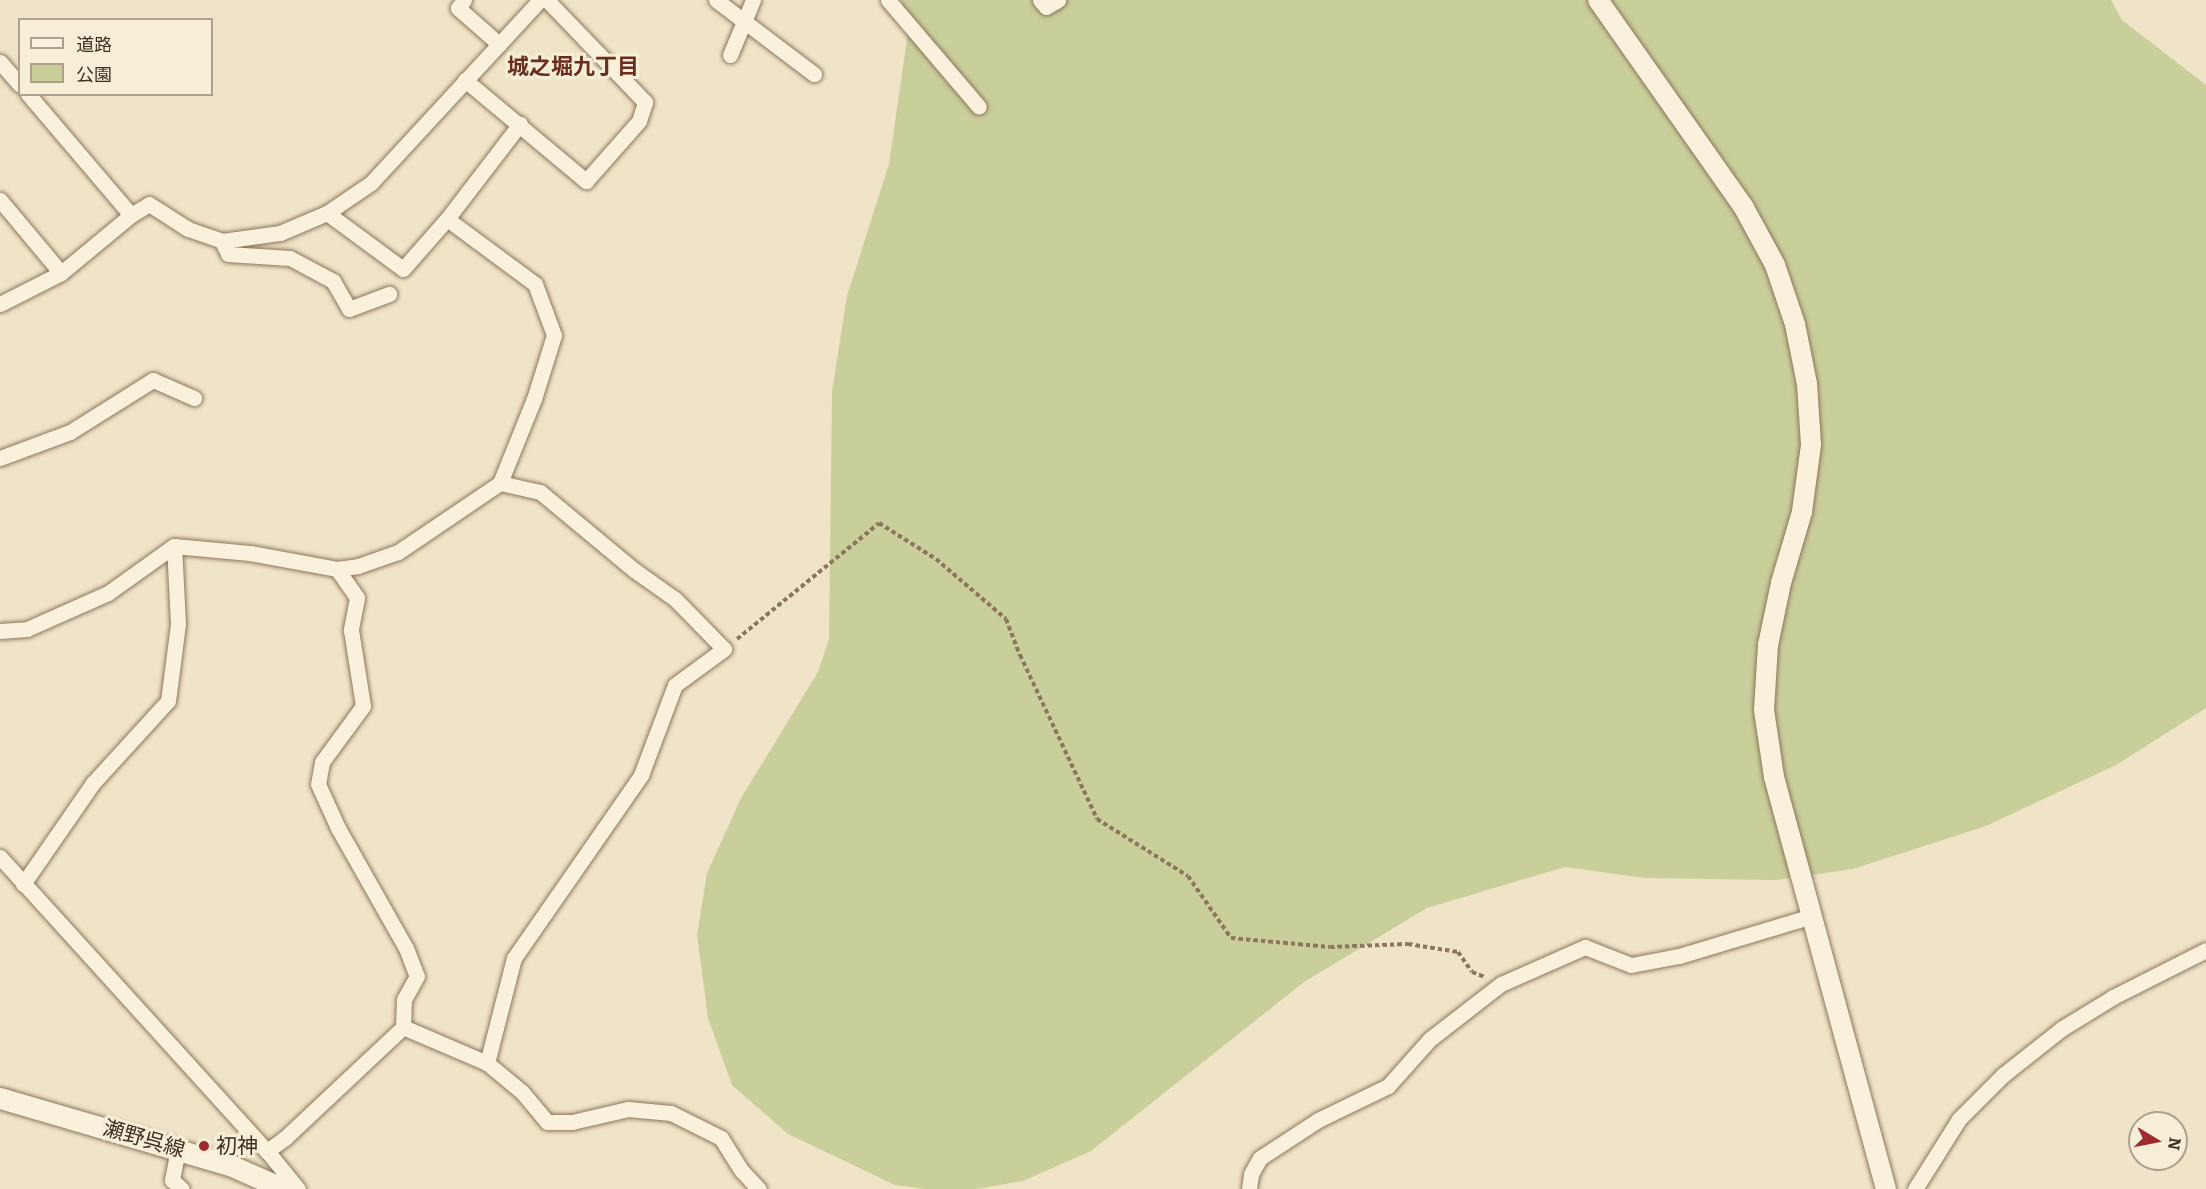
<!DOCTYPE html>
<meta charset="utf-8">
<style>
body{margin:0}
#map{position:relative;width:2206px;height:1189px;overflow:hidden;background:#f0e4c8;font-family:Bitter,"Noto Sans JP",serif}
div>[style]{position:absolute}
.green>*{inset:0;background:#c9cf9b}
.path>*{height:4px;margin-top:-2px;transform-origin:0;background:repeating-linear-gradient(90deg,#8d765c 0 4.5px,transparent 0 7.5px)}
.roads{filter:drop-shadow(0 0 2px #8d765c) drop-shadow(0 0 2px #8d765c)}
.minor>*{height:15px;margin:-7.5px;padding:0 7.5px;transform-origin:7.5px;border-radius:7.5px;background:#faf1dc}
.tertiary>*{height:20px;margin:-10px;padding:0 10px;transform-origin:10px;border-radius:10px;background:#faf1dc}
.secondary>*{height:21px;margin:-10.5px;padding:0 10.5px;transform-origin:10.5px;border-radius:10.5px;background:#faf1dc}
.dots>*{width:16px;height:16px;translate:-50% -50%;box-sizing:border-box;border:3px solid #f7eed8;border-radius:50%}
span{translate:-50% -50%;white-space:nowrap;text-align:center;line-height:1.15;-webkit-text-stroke:6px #f7eed8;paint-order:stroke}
.street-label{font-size:21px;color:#3d2e20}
.poi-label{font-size:21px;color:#3d2e20}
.left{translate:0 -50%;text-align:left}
.neighbourhood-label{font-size:22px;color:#6b2e1e;font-weight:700}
.legend{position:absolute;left:18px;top:18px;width:195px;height:78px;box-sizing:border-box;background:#f7eed8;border:2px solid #ada18e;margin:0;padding:8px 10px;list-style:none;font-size:18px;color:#3d2e20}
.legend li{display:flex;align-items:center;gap:12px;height:30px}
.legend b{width:30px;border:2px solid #ada18e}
.north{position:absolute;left:2128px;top:1111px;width:60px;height:60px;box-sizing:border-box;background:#f7eed8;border:2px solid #ada18e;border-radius:50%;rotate:100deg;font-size:16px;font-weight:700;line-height:24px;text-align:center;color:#3d2e20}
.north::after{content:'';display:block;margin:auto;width:21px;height:27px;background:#9e2a2b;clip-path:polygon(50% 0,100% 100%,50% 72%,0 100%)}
</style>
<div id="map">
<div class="green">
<div style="clip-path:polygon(902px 0,2111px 0,2122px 20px,2206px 85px,2206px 708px,2116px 765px,1986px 826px,1853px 869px,1776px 880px,1644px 878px,1565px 867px,1427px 908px,1304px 982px,1091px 1151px,1023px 1181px,976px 1189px,925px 1189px,895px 1185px,788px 1134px,732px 1085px,708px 1018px,697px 935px,707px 873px,741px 798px,818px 672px,829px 639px,832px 391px,847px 296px,889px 164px,908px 32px)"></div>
</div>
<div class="path">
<div style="left:737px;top:639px;width:183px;rotate:-39.2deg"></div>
<div style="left:879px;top:523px;width:67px;rotate:32.3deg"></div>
<div style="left:936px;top:559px;width:92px;rotate:40.6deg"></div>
<div style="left:1006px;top:619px;width:39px;rotate:69deg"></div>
<div style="left:1020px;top:655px;width:181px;rotate:64.8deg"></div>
<div style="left:1097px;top:819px;width:107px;rotate:32.1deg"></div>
<div style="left:1188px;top:876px;width:75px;rotate:55.3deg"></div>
<div style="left:1231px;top:938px;width:99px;rotate:5.2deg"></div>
<div style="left:1330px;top:947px;width:78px;rotate:-2.2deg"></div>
<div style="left:1408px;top:944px;width:51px;rotate:9.1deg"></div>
<div style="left:1458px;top:952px;width:24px;rotate:55deg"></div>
<div style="left:1472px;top:972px;width:14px;rotate:21deg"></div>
</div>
<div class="roads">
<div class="minor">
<div style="left:464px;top:0;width:10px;rotate:127deg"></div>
<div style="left:458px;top:8px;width:55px;rotate:41.3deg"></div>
<div style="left:716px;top:0;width:123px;rotate:37.1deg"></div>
<div style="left:888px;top:0;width:140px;rotate:49.6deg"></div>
<div style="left:1040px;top:0;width:9px;rotate:49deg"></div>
<div style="left:1046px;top:7px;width:14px;rotate:-30deg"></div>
<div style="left:730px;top:55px;width:60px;rotate:-67.3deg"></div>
<div style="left:0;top:62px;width:30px;rotate:49deg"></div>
<div style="left:465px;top:80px;width:158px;rotate:39.9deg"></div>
<div style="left:586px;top:181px;width:80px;rotate:-48.5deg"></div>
<div style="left:639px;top:121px;width:20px;rotate:-72deg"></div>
<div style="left:645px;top:102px;width:141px;rotate:-133.9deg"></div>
<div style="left:28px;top:94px;width:159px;rotate:49.6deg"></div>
<div style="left:0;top:200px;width:95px;rotate:50.1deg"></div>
<div style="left:327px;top:213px;width:94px;rotate:36.4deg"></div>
<div style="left:403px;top:269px;width:67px;rotate:-48.7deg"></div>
<div style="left:447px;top:219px;width:120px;rotate:-52.5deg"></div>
<div style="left:222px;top:241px;width:14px;rotate:65deg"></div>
<div style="left:228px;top:254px;width:62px;rotate:3.7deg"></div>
<div style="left:290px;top:258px;width:49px;rotate:28.1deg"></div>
<div style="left:333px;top:281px;width:32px;rotate:60deg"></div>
<div style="left:349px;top:309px;width:43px;rotate:-20.6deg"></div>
<div style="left:0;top:304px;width:68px;rotate:-26.9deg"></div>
<div style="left:61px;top:273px;width:91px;rotate:-39.6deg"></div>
<div style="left:131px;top:215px;width:21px;rotate:-31deg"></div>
<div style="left:149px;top:204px;width:46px;rotate:32.7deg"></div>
<div style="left:188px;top:229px;width:36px;rotate:19deg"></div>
<div style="left:222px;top:241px;width:59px;rotate:-7.9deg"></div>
<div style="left:280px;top:233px;width:51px;rotate:-23.1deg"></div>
<div style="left:327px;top:213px;width:53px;rotate:-34.3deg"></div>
<div style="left:371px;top:183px;width:249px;rotate:-47.3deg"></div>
<div style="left:0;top:458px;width:75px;rotate:-20.4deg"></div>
<div style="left:70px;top:432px;width:98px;rotate:-32.1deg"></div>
<div style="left:153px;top:380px;width:45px;rotate:23.7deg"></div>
<div style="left:337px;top:569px;width:35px;rotate:55deg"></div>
<div style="left:357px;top:598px;width:33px;rotate:101deg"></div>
<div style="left:351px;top:630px;width:77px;rotate:81deg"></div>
<div style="left:363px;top:706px;width:69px;rotate:126.2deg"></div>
<div style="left:322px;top:762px;width:22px;rotate:100deg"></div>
<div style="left:318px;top:784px;width:48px;rotate:65.6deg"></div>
<div style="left:338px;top:828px;width:138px;rotate:60.5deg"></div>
<div style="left:406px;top:948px;width:30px;rotate:69deg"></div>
<div style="left:417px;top:976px;width:26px;rotate:119deg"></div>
<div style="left:404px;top:999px;width:28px;rotate:92deg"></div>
<div style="left:0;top:631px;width:27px;rotate:-4deg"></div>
<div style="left:27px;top:629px;width:89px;rotate:-24deg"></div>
<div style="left:108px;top:593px;width:81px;rotate:-35.5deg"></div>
<div style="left:174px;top:546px;width:76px;rotate:5.3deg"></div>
<div style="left:250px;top:553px;width:88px;rotate:10.4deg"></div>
<div style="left:337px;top:569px;width:21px;rotate:-8deg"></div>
<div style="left:358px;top:566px;width:42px;rotate:-19.3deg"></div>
<div style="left:398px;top:552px;width:123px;rotate:-34.1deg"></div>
<div style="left:500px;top:483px;width:91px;rotate:-68deg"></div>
<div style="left:534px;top:399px;width:67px;rotate:-72.6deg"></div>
<div style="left:554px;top:335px;width:54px;rotate:-110.4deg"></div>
<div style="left:535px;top:284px;width:109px;rotate:-143.5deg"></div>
<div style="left:0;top:857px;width:397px;rotate:47.8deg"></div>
<div style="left:267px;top:1151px;width:49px;rotate:50.8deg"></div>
<div style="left:23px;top:884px;width:123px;rotate:-55.3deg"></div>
<div style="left:93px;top:783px;width:111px;rotate:-47.6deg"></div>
<div style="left:168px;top:701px;width:78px;rotate:-82.6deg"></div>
<div style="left:178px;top:624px;width:78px;rotate:-92.9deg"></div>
<div style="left:487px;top:1063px;width:108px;rotate:-75.6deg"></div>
<div style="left:514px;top:958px;width:223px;rotate:-55.2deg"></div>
<div style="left:641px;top:775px;width:96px;rotate:-69.3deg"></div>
<div style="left:675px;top:685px;width:61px;rotate:-36.3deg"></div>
<div style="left:724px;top:649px;width:70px;rotate:-134.4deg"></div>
<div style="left:675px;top:599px;width:50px;rotate:-144.7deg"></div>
<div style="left:634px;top:570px;width:122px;rotate:-140.3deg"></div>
<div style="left:540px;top:492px;width:41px;rotate:-167.3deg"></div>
<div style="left:178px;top:1149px;width:32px;rotate:101deg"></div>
<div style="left:172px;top:1180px;width:13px;rotate:42deg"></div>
<div style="left:267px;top:1151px;width:22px;rotate:-36deg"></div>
<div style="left:285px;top:1138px;width:162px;rotate:-43.2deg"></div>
<div style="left:403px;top:1027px;width:91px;rotate:23.2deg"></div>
<div style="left:487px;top:1063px;width:45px;rotate:39.6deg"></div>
<div style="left:522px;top:1092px;width:39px;rotate:50deg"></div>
<div style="left:547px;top:1122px;width:25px"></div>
<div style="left:572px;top:1122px;width:57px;rotate:-13.1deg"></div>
<div style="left:628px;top:1109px;width:43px;rotate:5.3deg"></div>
<div style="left:671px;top:1113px;width:56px;rotate:26.6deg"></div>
<div style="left:721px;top:1138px;width:39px;rotate:58deg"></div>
<div style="left:742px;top:1171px;width:25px;rotate:47deg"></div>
<div style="left:1249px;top:1189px;width:15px;rotate:-82deg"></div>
<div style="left:1251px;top:1174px;width:18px;rotate:-61deg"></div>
<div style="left:1260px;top:1158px;width:69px;rotate:-33.2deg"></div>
<div style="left:1318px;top:1120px;width:78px;rotate:-25.9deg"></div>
<div style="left:1388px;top:1086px;width:63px;rotate:-48.2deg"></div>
<div style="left:1430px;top:1039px;width:90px;rotate:-37.8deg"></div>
<div style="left:1501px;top:984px;width:92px;rotate:-23.8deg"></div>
<div style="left:1585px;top:947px;width:49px;rotate:21.4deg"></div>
<div style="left:1631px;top:965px;width:49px;rotate:-10.6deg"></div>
<div style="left:1679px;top:956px;width:139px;rotate:-16.7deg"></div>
<div style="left:1915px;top:1189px;width:83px;rotate:-57.8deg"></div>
<div style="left:1959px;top:1119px;width:62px;rotate:-45deg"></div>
<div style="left:2003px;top:1075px;width:74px;rotate:-38.4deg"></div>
<div style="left:2061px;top:1029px;width:61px;rotate:-31.6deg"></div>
<div style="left:2113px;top:997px;width:104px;rotate:-26.8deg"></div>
</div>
<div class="tertiary">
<div style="left:1598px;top:0;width:252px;rotate:54.9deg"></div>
<div style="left:1743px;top:206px;width:67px;rotate:61.5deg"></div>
<div style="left:1775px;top:265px;width:62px;rotate:71.3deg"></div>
<div style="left:1795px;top:324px;width:61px;rotate:78.7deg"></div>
<div style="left:1807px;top:384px;width:61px;rotate:86.2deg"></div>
<div style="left:1811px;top:445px;width:68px;rotate:97.7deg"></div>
<div style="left:1802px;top:512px;width:74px;rotate:106.5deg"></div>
<div style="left:1781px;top:583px;width:63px;rotate:101.8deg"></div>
<div style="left:1768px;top:645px;width:65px;rotate:93.5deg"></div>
<div style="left:1764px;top:710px;width:68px;rotate:81.5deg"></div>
<div style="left:1774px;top:777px;width:427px;rotate:74.8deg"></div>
</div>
<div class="secondary">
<div style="left:0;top:1098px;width:242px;rotate:16.3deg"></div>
<div style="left:232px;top:1166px;width:57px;rotate:23.9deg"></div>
</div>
</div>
<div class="dots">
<div style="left:204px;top:1146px;background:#9e2a2b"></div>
</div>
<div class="street-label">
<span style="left:144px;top:1139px;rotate:16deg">瀬野呉線</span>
</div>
<div class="poi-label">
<span class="left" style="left:216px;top:1146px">初神</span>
</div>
<div class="neighbourhood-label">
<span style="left:573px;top:67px">城之堀九丁目</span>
</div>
<ul class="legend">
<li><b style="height:8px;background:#faf1dc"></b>道路</li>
<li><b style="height:16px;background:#c9cf9b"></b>公園</li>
</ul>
<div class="north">N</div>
</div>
